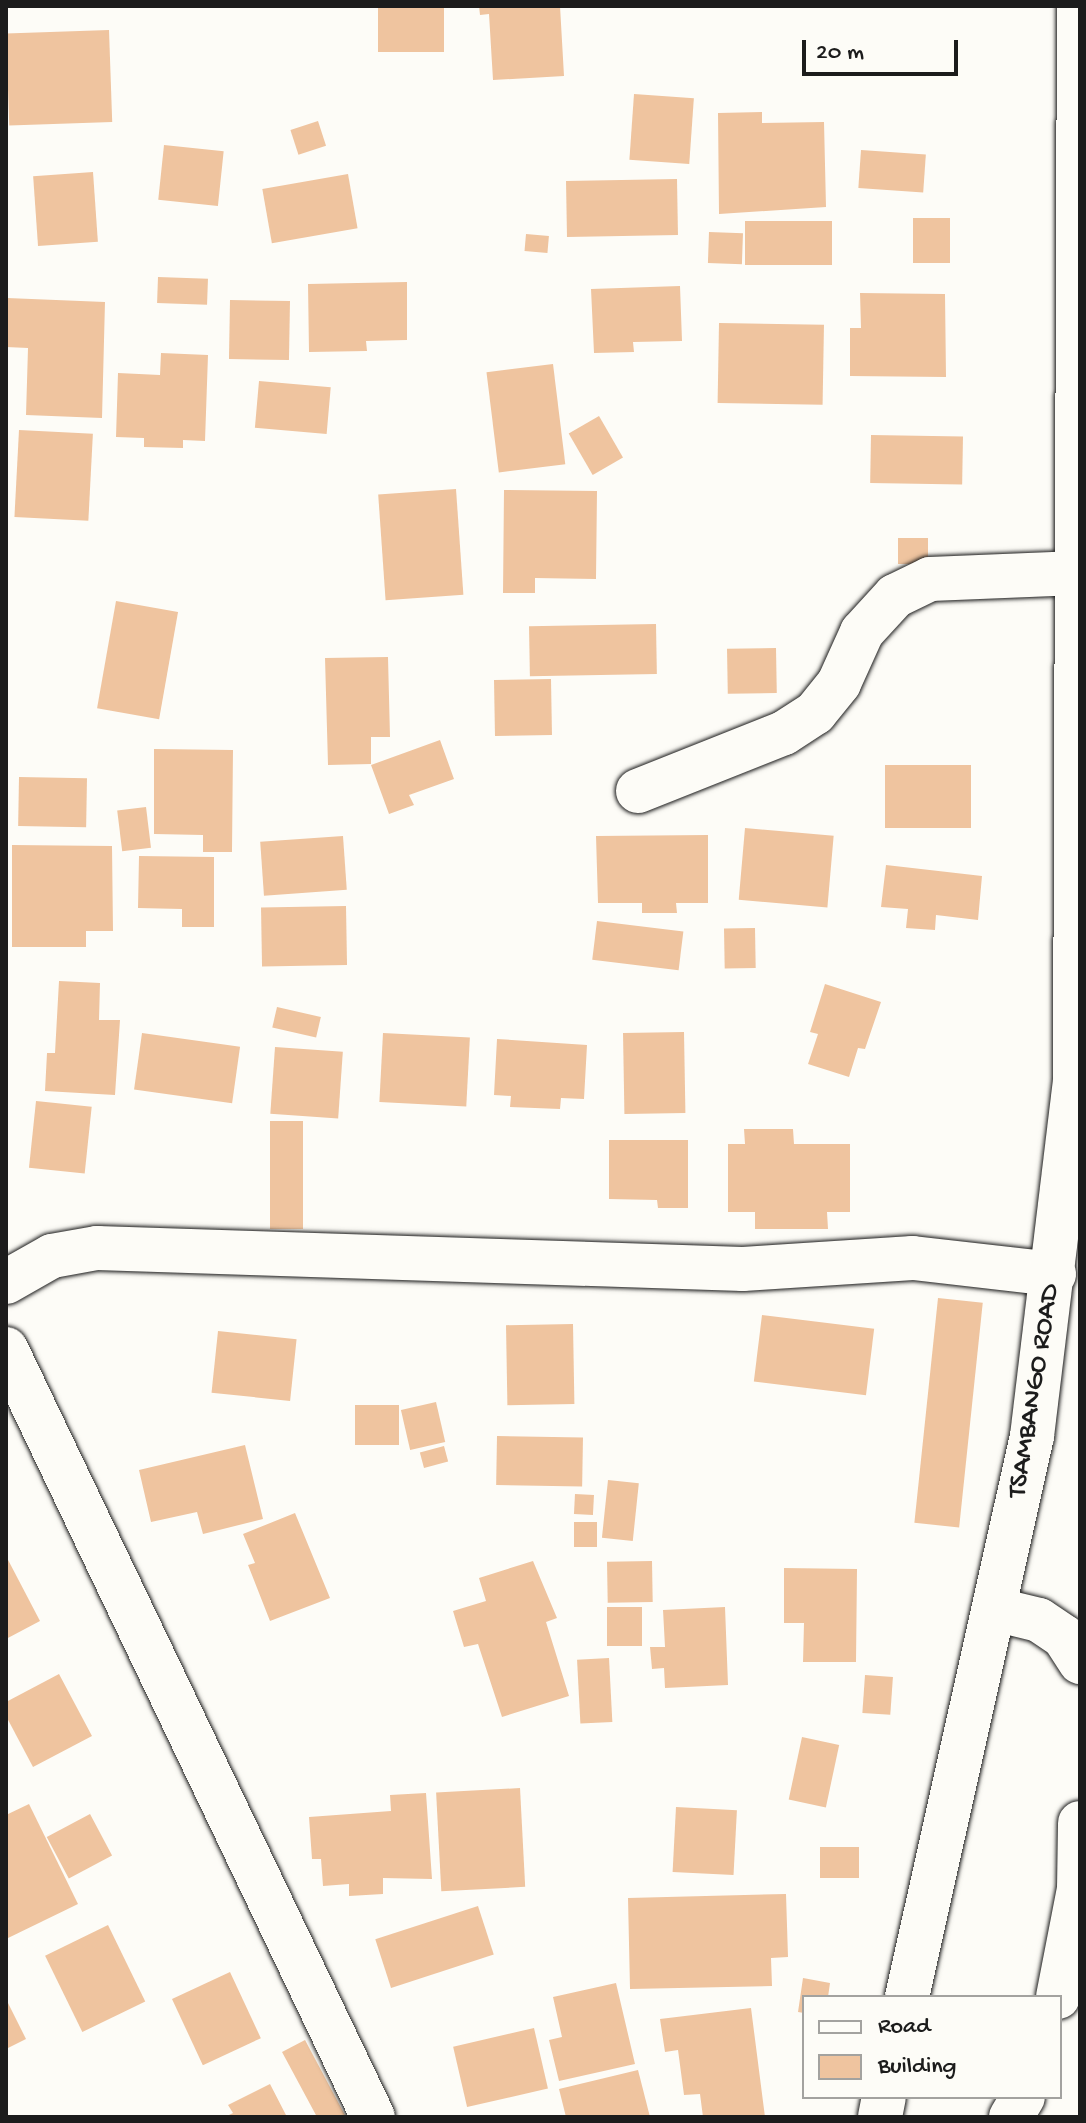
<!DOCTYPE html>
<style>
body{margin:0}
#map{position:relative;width:1086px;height:2123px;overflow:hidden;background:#fdfcf7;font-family:"Gochi Hand",sans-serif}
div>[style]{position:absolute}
.building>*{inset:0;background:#efc49f;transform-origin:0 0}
.roads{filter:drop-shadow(0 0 2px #1c1c1c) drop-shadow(0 0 2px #1c1c1c)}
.street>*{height:44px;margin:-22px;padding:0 22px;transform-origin:22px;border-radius:22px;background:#fdfcf7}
.secondary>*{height:44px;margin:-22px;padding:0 22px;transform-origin:22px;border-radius:22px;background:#fdfcf7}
span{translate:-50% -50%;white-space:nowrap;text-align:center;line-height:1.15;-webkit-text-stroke:6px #fdfcf7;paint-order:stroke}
.street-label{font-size:28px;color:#1c1c1c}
.frame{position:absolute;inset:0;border:8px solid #1c1c1c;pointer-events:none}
.legend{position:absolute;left:802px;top:1995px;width:260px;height:104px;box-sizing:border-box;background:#fdfcf7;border:2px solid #a3a29f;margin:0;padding:10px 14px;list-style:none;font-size:24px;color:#1c1c1c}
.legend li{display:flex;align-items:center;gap:16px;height:40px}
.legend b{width:40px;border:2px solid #a3a29f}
.scale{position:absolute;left:802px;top:40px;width:156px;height:36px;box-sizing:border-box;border:4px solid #1c1c1c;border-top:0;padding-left:10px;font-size:24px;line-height:28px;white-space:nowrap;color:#1c1c1c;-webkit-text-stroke:6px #fdfcf7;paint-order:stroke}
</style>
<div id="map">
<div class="building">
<div style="left:378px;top:6px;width:66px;height:46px"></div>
<div style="clip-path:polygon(479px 6px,560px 6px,564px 76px,493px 80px,489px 14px,480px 15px)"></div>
<div style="left:109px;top:30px;width:92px;height:103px;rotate:88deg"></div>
<div style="left:634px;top:94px;width:60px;height:66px;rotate:4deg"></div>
<div style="clip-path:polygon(762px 112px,762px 123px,824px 122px,826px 207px,719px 214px,718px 113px)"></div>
<div style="left:318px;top:121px;width:26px;height:29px;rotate:72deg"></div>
<div style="left:164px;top:145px;width:60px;height:55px;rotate:6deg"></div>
<div style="left:861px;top:150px;width:65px;height:38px;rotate:4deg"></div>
<div style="left:93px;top:172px;width:70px;height:60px;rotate:86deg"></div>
<div style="left:348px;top:174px;width:55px;height:87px;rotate:80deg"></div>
<div style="left:677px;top:179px;width:56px;height:111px;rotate:89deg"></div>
<div style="left:913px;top:218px;width:37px;height:45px"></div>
<div style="left:745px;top:221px;width:87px;height:44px"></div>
<div style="left:709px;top:232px;width:34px;height:31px;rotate:2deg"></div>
<div style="left:526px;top:234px;width:23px;height:17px;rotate:5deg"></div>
<div style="left:158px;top:277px;width:50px;height:26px;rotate:2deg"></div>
<div style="clip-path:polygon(407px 282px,407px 340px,366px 341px,367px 351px,309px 352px,308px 284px)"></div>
<div style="clip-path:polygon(680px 286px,682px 341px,633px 342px,634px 352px,594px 353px,591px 289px)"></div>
<div style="clip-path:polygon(860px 293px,945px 294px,946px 377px,850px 376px,850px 328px,861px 328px)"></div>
<div style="clip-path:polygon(7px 298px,105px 302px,102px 418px,26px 415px,28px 348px,6px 347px)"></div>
<div style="left:230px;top:300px;width:60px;height:59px;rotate:1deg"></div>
<div style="left:719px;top:323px;width:105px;height:80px;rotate:1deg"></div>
<div style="clip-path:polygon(161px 353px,208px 355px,205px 441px,183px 440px,183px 448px,144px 447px,144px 438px,116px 437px,118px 373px,160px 375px)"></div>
<div style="left:553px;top:364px;width:101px;height:67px;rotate:83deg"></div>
<div style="left:259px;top:381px;width:72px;height:47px;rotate:5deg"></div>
<div style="left:599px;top:416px;width:48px;height:35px;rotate:60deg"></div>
<div style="left:19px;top:430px;width:74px;height:87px;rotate:3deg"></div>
<div style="left:871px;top:435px;width:92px;height:48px;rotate:1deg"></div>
<div style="left:456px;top:489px;width:106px;height:78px;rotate:86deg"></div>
<div style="clip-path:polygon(504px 490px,597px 491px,596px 579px,535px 578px,535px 593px,503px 593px)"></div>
<div style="left:898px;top:538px;width:30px;height:26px"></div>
<div style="left:116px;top:601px;width:63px;height:109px;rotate:10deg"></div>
<div style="left:656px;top:624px;width:50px;height:127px;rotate:89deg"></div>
<div style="left:776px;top:648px;width:45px;height:49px;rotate:89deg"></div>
<div style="clip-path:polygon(388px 657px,390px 737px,371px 737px,371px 764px,328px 765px,325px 658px)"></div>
<div style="left:551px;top:679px;width:56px;height:57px;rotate:89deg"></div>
<div style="clip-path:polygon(440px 740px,454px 779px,409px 795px,414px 805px,389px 814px,371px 765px)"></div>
<div style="clip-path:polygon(154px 749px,233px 750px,232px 852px,203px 852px,203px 835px,154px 834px)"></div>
<div style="left:885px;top:765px;width:86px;height:63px"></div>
<div style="left:19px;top:777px;width:68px;height:49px;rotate:1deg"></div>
<div style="left:146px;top:807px;width:41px;height:29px;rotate:83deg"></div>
<div style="left:745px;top:828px;width:89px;height:72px;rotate:5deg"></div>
<div style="clip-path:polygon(708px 835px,708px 903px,676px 903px,677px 913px,642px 913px,642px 903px,598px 903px,596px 836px)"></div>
<div style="left:343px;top:836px;width:54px;height:83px;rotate:86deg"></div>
<div style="clip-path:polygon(12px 845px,112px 846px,113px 931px,86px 931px,86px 947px,12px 947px)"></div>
<div style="clip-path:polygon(139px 856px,214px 857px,214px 927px,182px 927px,182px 909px,138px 908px)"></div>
<div style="clip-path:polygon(886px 865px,982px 876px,978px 920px,936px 915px,935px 930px,906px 928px,908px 909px,881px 907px)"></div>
<div style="left:346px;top:906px;width:59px;height:85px;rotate:89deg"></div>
<div style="left:597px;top:921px;width:87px;height:39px;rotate:7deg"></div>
<div style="left:755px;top:928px;width:40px;height:31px;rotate:89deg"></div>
<div style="clip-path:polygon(59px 981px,100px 983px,99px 1020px,120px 1020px,115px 1095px,45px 1091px,47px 1053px,55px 1053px)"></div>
<div style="clip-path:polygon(825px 984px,881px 1002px,865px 1049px,858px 1048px,849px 1077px,808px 1064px,818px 1034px,810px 1032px)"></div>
<div style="left:277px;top:1007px;width:45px;height:21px;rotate:13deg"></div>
<div style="left:684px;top:1032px;width:81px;height:61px;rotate:89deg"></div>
<div style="left:142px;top:1033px;width:99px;height:57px;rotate:8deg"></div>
<div style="left:383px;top:1033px;width:87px;height:69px;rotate:3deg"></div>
<div style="clip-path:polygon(497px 1039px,587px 1045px,584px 1099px,561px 1098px,560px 1109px,510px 1107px,511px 1096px,494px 1095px)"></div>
<div style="left:275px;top:1047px;width:68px;height:67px;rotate:4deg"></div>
<div style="left:36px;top:1101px;width:56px;height:67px;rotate:6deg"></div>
<div style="left:270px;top:1121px;width:33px;height:108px"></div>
<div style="clip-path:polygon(744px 1129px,793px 1129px,794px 1144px,850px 1144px,850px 1212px,827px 1212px,828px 1229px,755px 1229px,755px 1212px,728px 1212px,728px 1144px,745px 1144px)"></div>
<div style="clip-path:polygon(609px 1140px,688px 1140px,688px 1208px,658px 1208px,657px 1200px,609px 1199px)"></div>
<div style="left:938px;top:1298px;width:45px;height:226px;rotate:6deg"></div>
<div style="left:762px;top:1315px;width:113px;height:67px;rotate:7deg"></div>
<div style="left:573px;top:1324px;width:80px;height:67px;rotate:89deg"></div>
<div style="left:218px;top:1331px;width:79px;height:62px;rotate:6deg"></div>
<div style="left:436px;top:1402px;width:41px;height:36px;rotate:77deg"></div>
<div style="left:355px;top:1405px;width:44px;height:40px"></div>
<div style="left:497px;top:1436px;width:86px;height:49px;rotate:1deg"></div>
<div style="clip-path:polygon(245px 1445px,263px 1519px,203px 1534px,197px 1512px,151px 1522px,139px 1470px)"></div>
<div style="left:444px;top:1446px;width:16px;height:25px;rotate:75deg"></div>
<div style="left:608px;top:1480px;width:31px;height:58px;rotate:6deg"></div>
<div style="left:575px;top:1494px;width:19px;height:20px;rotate:3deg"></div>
<div style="clip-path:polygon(295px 1513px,330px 1598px,270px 1621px,248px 1565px,255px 1563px,243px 1534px)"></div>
<div style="left:574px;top:1522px;width:23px;height:25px"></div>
<div style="clip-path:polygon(6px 1556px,40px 1621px,6px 1639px)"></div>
<div style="clip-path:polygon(533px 1561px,557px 1618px,546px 1622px,569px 1696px,502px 1717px,478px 1644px,464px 1647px,453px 1611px,486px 1601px,479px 1578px)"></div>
<div style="left:652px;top:1561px;width:41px;height:45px;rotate:89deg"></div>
<div style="clip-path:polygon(784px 1568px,857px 1569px,856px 1662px,803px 1662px,804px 1623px,784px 1623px)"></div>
<div style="left:607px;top:1607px;width:35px;height:39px"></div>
<div style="clip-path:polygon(725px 1607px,728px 1685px,665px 1688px,664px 1668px,652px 1669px,650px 1647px,665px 1647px,663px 1610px)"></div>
<div style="left:609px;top:1658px;width:64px;height:32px;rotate:87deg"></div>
<div style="clip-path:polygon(59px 1674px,92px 1736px,33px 1767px,6px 1716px,6px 1702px)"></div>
<div style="left:865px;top:1675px;width:28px;height:38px;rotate:4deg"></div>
<div style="left:802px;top:1737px;width:38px;height:64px;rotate:12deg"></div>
<div style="left:520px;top:1788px;width:99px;height:84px;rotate:87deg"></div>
<div style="clip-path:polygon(426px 1793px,432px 1879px,383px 1878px,383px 1894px,349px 1896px,349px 1884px,323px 1886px,321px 1859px,312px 1859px,309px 1817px,391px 1811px,390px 1795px)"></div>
<div style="clip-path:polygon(29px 1804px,78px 1904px,6px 1939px,6px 1815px)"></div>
<div style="left:676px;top:1807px;width:61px;height:65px;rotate:3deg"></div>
<div style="left:90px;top:1814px;width:47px;height:49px;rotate:62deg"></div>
<div style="left:859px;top:1847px;width:31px;height:39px;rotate:90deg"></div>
<div style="clip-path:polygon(786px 1894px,788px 1957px,771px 1958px,772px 1986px,630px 1989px,628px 1898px)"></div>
<div style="left:478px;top:1906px;width:51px;height:108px;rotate:72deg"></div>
<div style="left:108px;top:1925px;width:85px;height:70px;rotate:64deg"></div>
<div style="left:230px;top:1972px;width:73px;height:64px;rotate:65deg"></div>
<div style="clip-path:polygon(803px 1978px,830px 1983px,828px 1997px,804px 1997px,804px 2013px,798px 2012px)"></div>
<div style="clip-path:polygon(616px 1983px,635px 2064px,559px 2081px,549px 2040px,562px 2037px,553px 1997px)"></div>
<div style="clip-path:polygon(6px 1999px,26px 2039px,6px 2049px)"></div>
<div style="clip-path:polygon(751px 2008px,765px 2117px,703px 2117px,700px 2094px,684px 2095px,678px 2050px,665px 2052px,660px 2019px)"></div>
<div style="left:534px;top:2028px;width:62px;height:83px;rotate:77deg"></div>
<div style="clip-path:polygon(305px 2040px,346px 2117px,317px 2117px,282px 2052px)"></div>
<div style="clip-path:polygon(638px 2070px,650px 2117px,566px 2117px,559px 2089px)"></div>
<div style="clip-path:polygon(270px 2084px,287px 2117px,225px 2117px,233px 2113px,228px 2105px)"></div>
</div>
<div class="roads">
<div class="street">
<div style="left:638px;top:791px;width:157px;rotate:-21.7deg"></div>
<div style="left:784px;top:733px;width:37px;rotate:-33deg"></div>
<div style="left:815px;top:713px;width:38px;rotate:-51deg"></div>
<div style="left:839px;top:683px;width:56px;rotate:-65.7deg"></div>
<div style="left:862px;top:632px;width:49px;rotate:-47.5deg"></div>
<div style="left:895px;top:596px;width:39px;rotate:-26deg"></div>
<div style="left:930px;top:579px;width:148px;rotate:-2.3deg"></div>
<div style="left:6px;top:1282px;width:53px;rotate:-29.5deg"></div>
<div style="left:52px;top:1256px;width:46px;rotate:-10.1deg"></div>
<div style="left:97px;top:1248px;width:646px;rotate:1.86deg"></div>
<div style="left:743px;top:1269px;width:170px;rotate:-3.7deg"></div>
<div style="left:913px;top:1258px;width:142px;rotate:6.5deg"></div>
<div style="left:6px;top:1349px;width:851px;rotate:64.46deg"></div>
<div style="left:994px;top:1609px;width:46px;rotate:13.7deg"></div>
<div style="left:1039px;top:1620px;width:30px;rotate:34deg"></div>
<div style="left:1064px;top:1637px;width:30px;rotate:57deg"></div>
<div style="left:1058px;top:1997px;width:110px;rotate:-79deg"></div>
<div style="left:1079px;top:1889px;width:66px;rotate:-89.1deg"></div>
<div style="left:1011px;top:2117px;width:23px;rotate:-59deg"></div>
</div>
<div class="secondary">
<div style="left:907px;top:1997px;width:575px;rotate:-77.44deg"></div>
<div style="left:1032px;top:1436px;width:359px;rotate:-83.1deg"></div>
<div style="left:1075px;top:1080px;width:1074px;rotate:-89.79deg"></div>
<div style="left:880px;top:2117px;width:20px;rotate:-79deg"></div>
</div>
</div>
<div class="street-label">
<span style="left:1035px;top:1391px;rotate:-81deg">TSAMBANGO ROAD</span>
</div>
<div class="frame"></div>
<ul class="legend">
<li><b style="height:10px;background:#fdfcf7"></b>Road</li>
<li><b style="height:22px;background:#efc49f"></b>Building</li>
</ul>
<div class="scale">20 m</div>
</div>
